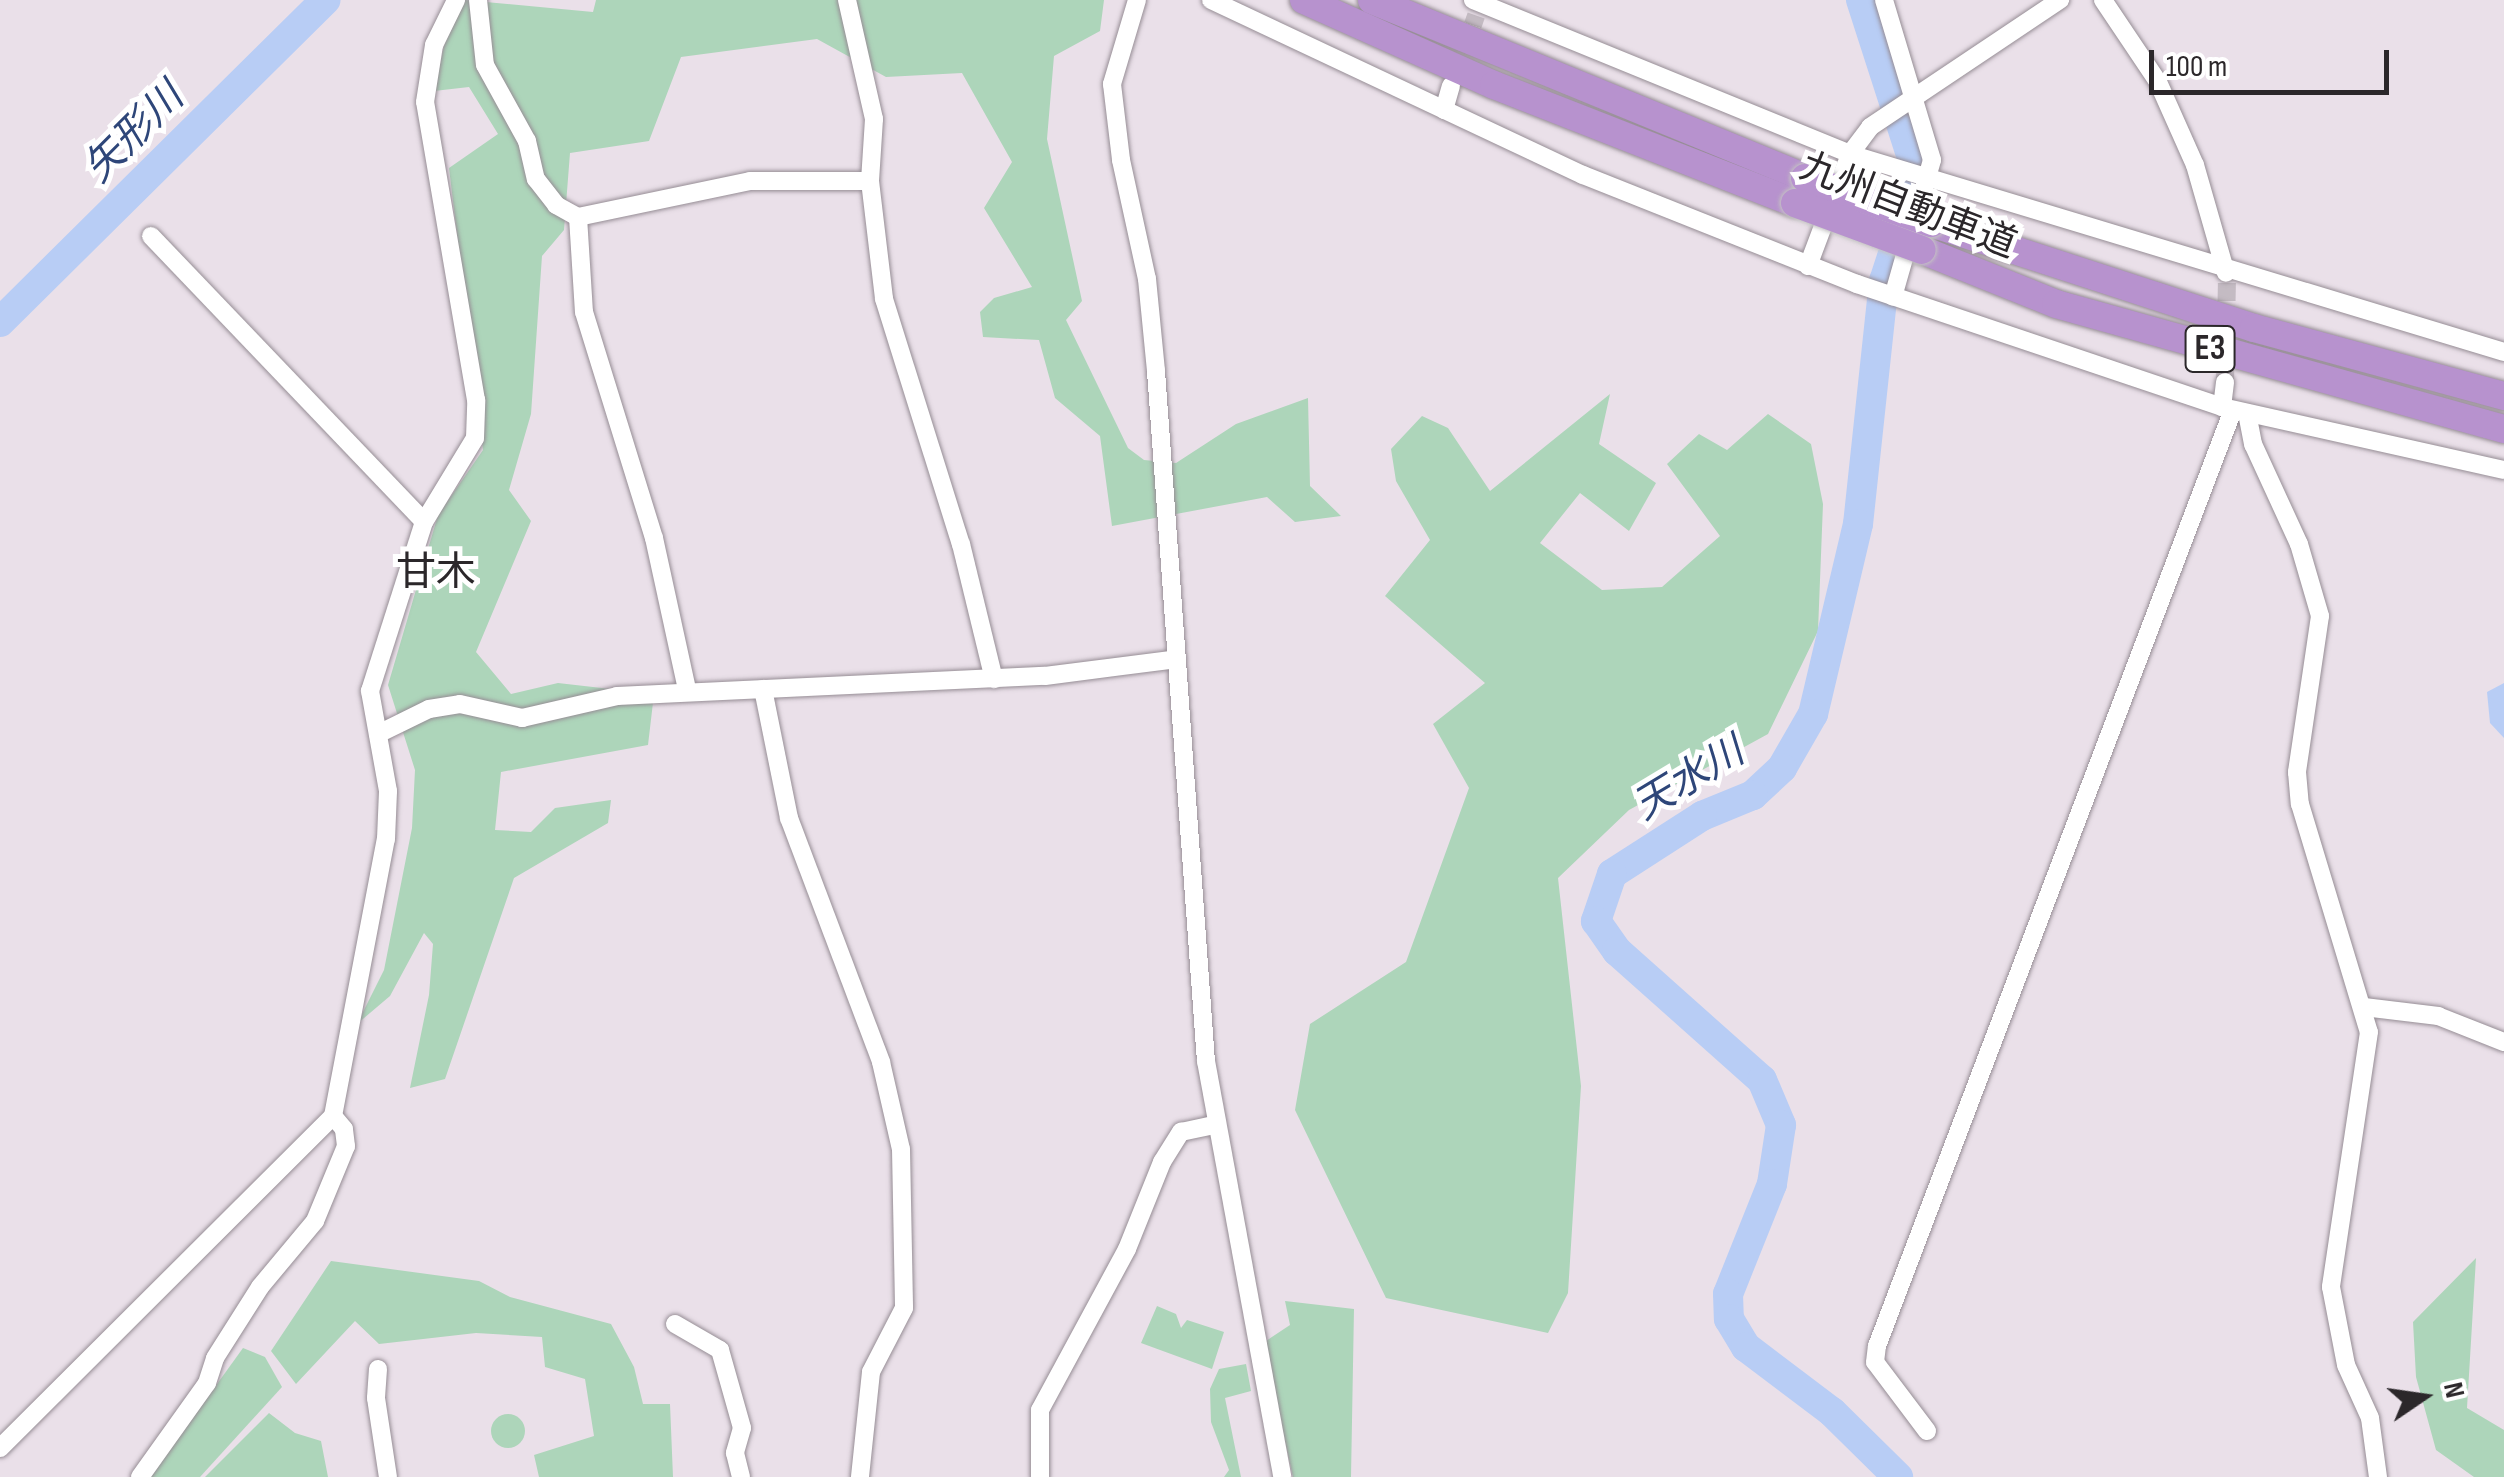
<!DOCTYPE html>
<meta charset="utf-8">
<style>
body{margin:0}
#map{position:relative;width:2504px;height:1477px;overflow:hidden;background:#eae0e9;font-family:"Sofia Sans Condensed","Noto Sans JP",sans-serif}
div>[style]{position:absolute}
.green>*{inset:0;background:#add5ba}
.round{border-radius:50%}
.water>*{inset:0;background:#b8cdf5}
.river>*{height:30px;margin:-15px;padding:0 15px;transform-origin:15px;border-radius:15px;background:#b8cdf5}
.minor-tunnel>*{height:18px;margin-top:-9px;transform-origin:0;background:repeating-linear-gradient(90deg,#c4bbc3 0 18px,transparent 0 27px)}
.roads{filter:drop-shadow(0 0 2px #968d95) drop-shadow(0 0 2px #968d95)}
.minor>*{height:18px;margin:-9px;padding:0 9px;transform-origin:9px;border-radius:9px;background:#fff}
.highway>*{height:28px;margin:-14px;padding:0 14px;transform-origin:14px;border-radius:14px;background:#b792ce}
.bridges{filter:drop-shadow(0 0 2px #c4c3c3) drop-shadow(0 0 2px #c4c3c3)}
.highway-bridge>*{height:28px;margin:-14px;padding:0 14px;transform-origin:14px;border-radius:14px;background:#b792ce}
span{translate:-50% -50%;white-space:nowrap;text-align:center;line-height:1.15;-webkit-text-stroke:10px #fff;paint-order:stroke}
.shield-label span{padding:2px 8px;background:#fff;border:2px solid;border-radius:8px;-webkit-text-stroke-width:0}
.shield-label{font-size:35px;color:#2b272a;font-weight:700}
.street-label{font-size:38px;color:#2b272a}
.water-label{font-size:40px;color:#2e4679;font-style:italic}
.neighbourhood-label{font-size:40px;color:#2b272a}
.north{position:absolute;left:2374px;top:1347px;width:100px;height:100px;-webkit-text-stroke:8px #fff;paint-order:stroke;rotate:77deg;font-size:28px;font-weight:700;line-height:40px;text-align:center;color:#2b272a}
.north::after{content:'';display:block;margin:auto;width:35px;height:45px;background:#2b272a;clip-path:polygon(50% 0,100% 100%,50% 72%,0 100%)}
.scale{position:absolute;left:2149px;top:50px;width:240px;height:45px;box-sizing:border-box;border:5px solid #2b272a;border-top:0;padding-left:12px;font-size:30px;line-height:35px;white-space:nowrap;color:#2b272a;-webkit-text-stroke:8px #fff;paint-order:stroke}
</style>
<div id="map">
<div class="green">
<div style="clip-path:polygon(464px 0,593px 12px,596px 0,1104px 0,1100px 31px,1054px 56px,1047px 139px,1082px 301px,1066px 320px,1128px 448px,1144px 460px,1176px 463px,1236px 424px,1308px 398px,1310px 486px,1341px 516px,1295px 522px,1267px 497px,1112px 526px,1100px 436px,1055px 398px,1039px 340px,983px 337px,980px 312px,994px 298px,1032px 287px,984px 208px,1012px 162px,962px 73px,886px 77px,817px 39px,681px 57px,649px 141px,570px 153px,564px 230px,542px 256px,531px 414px,509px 490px,531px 521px,476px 652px,511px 694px,558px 683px,654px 694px,648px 745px,501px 772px,495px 830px,531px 832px,555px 808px,611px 800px,608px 823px,514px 878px,445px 1079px,410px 1088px,429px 995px,433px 944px,424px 933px,390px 996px,357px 1024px,384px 970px,412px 828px,415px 770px,388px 685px,438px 515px,483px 450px,449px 168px,498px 134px,469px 87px,434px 91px,448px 28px)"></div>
<div style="clip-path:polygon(1610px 394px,1599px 444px,1656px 483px,1629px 531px,1580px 493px,1540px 543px,1602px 590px,1662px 587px,1720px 536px,1667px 464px,1699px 434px,1727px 450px,1768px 414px,1811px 444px,1823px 504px,1818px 631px,1768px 734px,1629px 810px,1558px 878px,1581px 1086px,1568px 1293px,1548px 1333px,1386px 1298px,1295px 1110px,1310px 1024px,1406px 962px,1469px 788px,1433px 724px,1485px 683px,1385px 596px,1430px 540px,1396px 481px,1391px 449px,1422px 416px,1448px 428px,1490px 491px)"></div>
<div style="clip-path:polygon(2476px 1258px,2467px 1408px,2504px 1430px,2504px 1477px,2474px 1477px,2436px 1450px,2416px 1377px,2413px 1322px)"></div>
<div style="clip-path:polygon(331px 1261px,479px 1281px,510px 1297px,611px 1324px,634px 1367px,643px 1404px,670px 1404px,673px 1477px,539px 1477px,534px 1455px,594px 1436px,585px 1379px,545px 1367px,542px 1337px,476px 1333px,379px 1344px,355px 1321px,296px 1384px,271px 1351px)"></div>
<div style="clip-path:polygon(1285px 1301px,1354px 1309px,1351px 1477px,1293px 1477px,1263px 1343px,1290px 1325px)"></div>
<div style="clip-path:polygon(1157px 1306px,1176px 1314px,1181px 1328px,1187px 1320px,1224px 1332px,1212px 1369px,1141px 1343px)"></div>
<div style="clip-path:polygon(243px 1348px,265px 1357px,282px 1387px,200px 1477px,150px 1477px)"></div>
<div style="clip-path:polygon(1246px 1364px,1251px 1391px,1225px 1398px,1241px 1477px,1224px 1477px,1229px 1470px,1211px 1422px,1210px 1389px,1219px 1369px)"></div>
<div style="clip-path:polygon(269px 1413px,295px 1433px,321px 1441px,328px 1477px,205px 1477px)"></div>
<div class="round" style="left:491px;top:1414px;width:34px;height:34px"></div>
</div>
<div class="water">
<div style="clip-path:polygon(2504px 683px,2504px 738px,2490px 723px,2487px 692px)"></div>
</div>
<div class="river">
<div style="left:1861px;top:0;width:169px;rotate:72.1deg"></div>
<div style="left:1913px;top:161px;width:31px;rotate:90deg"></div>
<div style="left:1913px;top:192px;width:94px;rotate:108deg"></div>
<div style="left:1884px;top:281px;width:244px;rotate:96.1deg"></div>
<div style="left:1858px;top:524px;width:195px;rotate:103.3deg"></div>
<div style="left:1813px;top:714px;width:62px;rotate:119.9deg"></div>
<div style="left:1782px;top:768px;width:40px;rotate:137deg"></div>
<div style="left:1753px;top:795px;width:55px;rotate:157.6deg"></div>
<div style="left:1702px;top:816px;width:107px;rotate:147.2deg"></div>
<div style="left:1612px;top:874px;width:50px;rotate:108.8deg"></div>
<div style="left:1596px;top:921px;width:37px;rotate:55deg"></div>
<div style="left:1617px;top:951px;width:194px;rotate:41.7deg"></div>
<div style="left:1762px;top:1080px;width:49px;rotate:67.1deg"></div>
<div style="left:1781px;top:1125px;width:60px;rotate:98.7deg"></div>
<div style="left:1772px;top:1184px;width:118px;rotate:111.8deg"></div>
<div style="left:1728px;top:1294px;width:25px;rotate:88deg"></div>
<div style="left:1729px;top:1319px;width:33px;rotate:59deg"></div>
<div style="left:1746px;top:1347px;width:108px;rotate:37.1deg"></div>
<div style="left:1832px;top:1412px;width:93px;rotate:44.6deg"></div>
<div style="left:0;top:322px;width:458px;rotate:-44.7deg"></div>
</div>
<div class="minor-tunnel">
<div style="left:1455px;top:76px;width:64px;rotate:-70.7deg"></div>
<div style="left:2225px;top:382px;width:103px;rotate:-88.9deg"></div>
</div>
<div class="roads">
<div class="minor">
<div style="left:478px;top:0;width:65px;rotate:83.9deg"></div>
<div style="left:485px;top:65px;width:87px;rotate:61.1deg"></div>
<div style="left:527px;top:141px;width:39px;rotate:77deg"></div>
<div style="left:536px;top:179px;width:33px;rotate:52deg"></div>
<div style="left:556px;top:205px;width:25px;rotate:29deg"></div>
<div style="left:578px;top:217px;width:176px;rotate:-11.8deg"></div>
<div style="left:750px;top:181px;width:120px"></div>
<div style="left:847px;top:0;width:122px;rotate:77.2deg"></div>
<div style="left:874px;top:119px;width:62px;rotate:93.7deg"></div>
<div style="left:870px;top:181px;width:119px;rotate:83.2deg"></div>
<div style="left:884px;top:299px;width:257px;rotate:72.6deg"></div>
<div style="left:961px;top:544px;width:139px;rotate:76.3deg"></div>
<div style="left:1137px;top:0;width:88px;rotate:106.6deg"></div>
<div style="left:1112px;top:84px;width:77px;rotate:83.2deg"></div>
<div style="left:1121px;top:160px;width:122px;rotate:77.7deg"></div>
<div style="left:1147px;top:279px;width:92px;rotate:84.4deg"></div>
<div style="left:1156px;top:371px;width:692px;rotate:85.86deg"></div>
<div style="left:1206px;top:1061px;width:423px;rotate:79.6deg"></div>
<div style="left:1211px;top:0;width:411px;rotate:25.2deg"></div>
<div style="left:1583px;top:175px;width:295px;rotate:21.7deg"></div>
<div style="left:1857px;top:284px;width:385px;rotate:18.6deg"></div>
<div style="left:2222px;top:407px;width:289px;rotate:12.6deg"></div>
<div style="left:1473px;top:0;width:407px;rotate:22.2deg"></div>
<div style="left:1850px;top:154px;width:683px;rotate:16.84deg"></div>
<div style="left:1884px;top:0;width:167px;rotate:73.3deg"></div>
<div style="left:1932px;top:160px;width:142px;rotate:105.9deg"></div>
<div style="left:2103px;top:0;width:99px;rotate:56.1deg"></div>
<div style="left:2158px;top:82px;width:91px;rotate:66deg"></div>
<div style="left:2195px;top:165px;width:112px;rotate:74deg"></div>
<div style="left:1444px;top:110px;width:25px;rotate:-74deg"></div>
<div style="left:578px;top:217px;width:95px;rotate:86.4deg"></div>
<div style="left:584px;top:312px;width:237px;rotate:72.8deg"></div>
<div style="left:654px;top:538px;width:155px;rotate:77.7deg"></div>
<div style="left:151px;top:236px;width:395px;rotate:46.3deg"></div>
<div style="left:1808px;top:266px;width:120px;rotate:-69.4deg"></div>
<div style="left:1850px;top:154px;width:34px;rotate:-53deg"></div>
<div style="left:1870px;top:127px;width:229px;rotate:-33.8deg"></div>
<div style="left:2222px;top:407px;width:25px;rotate:-83deg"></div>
<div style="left:2247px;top:413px;width:32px;rotate:79deg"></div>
<div style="left:2253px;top:444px;width:110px;rotate:65.3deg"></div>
<div style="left:2299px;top:544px;width:75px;rotate:73.7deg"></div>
<div style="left:2320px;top:616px;width:158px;rotate:98.4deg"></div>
<div style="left:2297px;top:772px;width:32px;rotate:85deg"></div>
<div style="left:2300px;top:804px;width:238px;rotate:73.2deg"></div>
<div style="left:2369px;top:1032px;width:258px;rotate:98.5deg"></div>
<div style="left:2331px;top:1287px;width:79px;rotate:79.1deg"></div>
<div style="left:2346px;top:1365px;width:58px;rotate:65.6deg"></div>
<div style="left:2370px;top:1418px;width:60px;rotate:82.3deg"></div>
<div style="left:763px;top:689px;width:132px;rotate:78.6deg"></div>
<div style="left:789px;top:818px;width:261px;rotate:69.3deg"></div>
<div style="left:881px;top:1062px;width:89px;rotate:77.1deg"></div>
<div style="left:901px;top:1149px;width:159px;rotate:88.9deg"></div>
<div style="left:904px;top:1308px;width:72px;rotate:117.3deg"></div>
<div style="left:871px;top:1372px;width:106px;rotate:96deg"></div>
<div style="left:378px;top:734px;width:57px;rotate:-26.1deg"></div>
<div style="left:429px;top:709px;width:31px;rotate:-9deg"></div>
<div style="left:460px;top:704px;width:64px;rotate:12.7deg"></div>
<div style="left:522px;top:718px;width:98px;rotate:-13deg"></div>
<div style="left:617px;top:696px;width:428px;rotate:-2.7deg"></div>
<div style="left:1045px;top:676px;width:133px;rotate:-7.3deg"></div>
<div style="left:2364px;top:1007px;width:75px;rotate:6.9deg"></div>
<div style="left:2438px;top:1016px;width:71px;rotate:21.5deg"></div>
<div style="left:675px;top:1324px;width:52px;rotate:30deg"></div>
<div style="left:720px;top:1350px;width:81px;rotate:74.2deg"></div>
<div style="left:742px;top:1428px;width:26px;rotate:106deg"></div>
<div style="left:735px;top:1453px;width:25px;rotate:76deg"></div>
<div style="left:378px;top:1369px;width:29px;rotate:94deg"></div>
<div style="left:376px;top:1398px;width:80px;rotate:81.4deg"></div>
<div style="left:1927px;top:1431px;width:86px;rotate:-127deg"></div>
<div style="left:1875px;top:1362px;width:16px;rotate:-83deg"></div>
<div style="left:1877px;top:1346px;width:1001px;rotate:-69.18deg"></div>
<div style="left:0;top:1448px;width:470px;rotate:-44.9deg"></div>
<div style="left:333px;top:1116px;width:282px;rotate:-79.2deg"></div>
<div style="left:386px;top:839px;width:48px;rotate:-87.6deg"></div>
<div style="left:388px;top:791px;width:102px;rotate:-100.2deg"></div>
<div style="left:370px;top:691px;width:177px;rotate:-72.3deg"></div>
<div style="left:424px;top:522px;width:98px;rotate:-58.7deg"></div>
<div style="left:475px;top:438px;width:38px;rotate:-88deg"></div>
<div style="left:476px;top:400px;width:302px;rotate:-99.7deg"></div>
<div style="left:425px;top:102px;width:58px;rotate:-81deg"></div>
<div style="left:434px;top:45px;width:50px;rotate:-63.9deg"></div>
<div style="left:140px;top:1477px;width:115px;rotate:-54.5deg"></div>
<div style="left:207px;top:1383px;width:26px;rotate:-72deg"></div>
<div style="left:215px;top:1358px;width:84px;rotate:-57.6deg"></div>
<div style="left:260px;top:1287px;width:86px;rotate:-50.2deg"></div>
<div style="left:315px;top:1221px;width:81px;rotate:-67.5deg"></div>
<div style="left:346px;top:1146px;width:17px;rotate:-97deg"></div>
<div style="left:344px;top:1129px;width:17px;rotate:-130deg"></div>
<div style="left:1040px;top:1477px;width:67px;rotate:-90deg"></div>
<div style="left:1040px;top:1410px;width:183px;rotate:-61.6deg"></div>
<div style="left:1127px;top:1249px;width:94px;rotate:-68.1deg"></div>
<div style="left:1162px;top:1162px;width:36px;rotate:-58deg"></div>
<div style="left:1181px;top:1132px;width:33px;rotate:-12deg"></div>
</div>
<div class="highway">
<div style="left:1304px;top:0;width:208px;rotate:24.1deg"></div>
<div style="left:1494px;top:85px;width:323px;rotate:21.4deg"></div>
<div style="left:1372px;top:0;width:468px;rotate:22.3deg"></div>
<div style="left:1931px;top:223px;width:340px;rotate:18deg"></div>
<div style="left:2254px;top:328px;width:259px;rotate:15.2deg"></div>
<div style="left:1922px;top:250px;width:144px;rotate:21.9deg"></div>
<div style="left:2056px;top:304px;width:465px;rotate:15.6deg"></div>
</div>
</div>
<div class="bridges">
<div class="highway-bridge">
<div style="left:1805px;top:178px;width:134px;rotate:19.7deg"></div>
<div style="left:1795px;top:203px;width:135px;rotate:20.3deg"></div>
</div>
</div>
<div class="shield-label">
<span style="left:2210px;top:349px">E3</span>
</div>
<div class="street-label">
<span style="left:1908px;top:206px;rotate:21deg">九州自動車道</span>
</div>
<div class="water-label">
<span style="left:134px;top:133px;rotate:-45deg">矢形川</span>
<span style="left:1689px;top:779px;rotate:-31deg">天水川</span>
</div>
<div class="neighbourhood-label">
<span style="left:436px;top:573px">甘木</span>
</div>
<div class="north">N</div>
<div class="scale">100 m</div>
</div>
